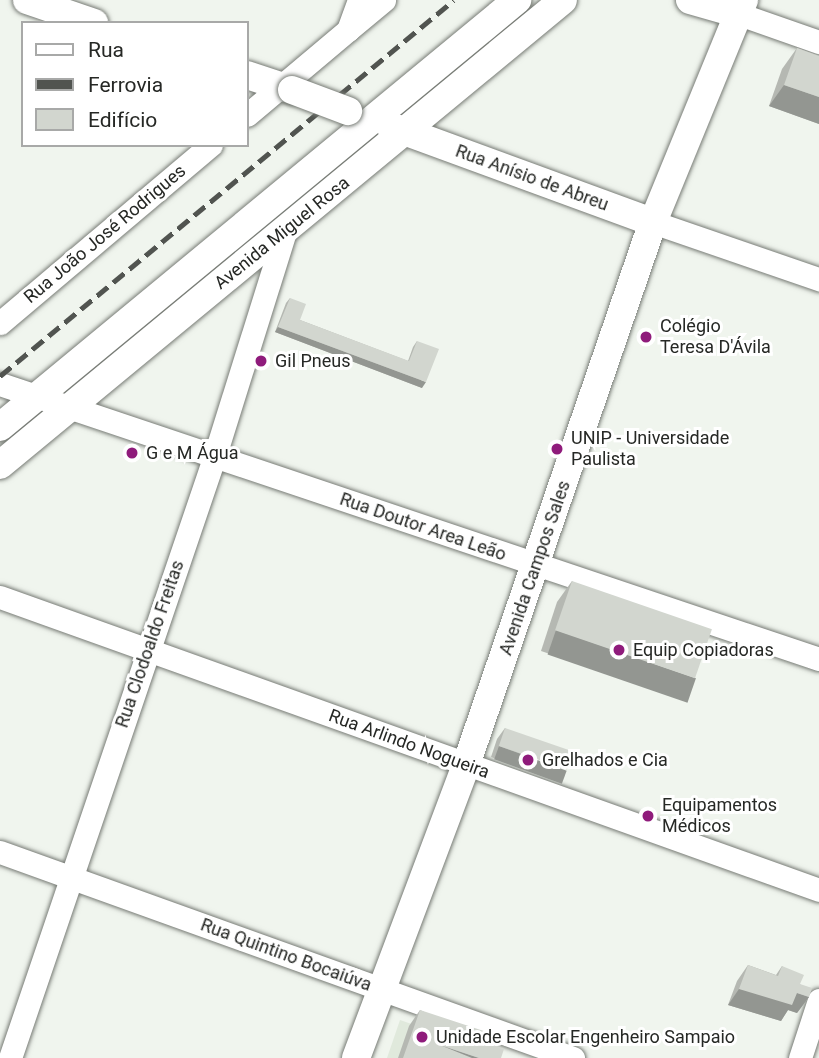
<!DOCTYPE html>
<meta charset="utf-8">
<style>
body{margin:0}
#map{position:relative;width:819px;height:1058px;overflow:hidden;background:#f0f5ee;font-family:Roboto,sans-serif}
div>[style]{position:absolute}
.built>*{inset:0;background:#e0e9dc}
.roads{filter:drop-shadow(0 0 2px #777b75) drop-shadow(0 0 2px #777b75)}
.minor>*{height:23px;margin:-11.5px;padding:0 11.5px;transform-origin:11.5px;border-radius:11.5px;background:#fff}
.major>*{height:28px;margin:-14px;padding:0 14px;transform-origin:14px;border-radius:14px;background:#fff}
.rail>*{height:5px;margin-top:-2.5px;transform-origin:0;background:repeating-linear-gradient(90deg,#515450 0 14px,transparent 0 21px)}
.bridges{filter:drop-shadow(0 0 2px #777b75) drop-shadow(0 0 2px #777b75)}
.major-bridge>*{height:28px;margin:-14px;padding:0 14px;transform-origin:14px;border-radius:14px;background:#fff}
.wall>*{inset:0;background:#b5b8b2}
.shaded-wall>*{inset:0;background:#939691;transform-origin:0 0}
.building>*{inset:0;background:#d2d6cf;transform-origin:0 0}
.dots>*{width:19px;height:19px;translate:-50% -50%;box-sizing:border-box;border:4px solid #fff;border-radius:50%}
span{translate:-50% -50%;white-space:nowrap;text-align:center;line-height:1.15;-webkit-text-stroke:6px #fff;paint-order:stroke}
.street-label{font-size:18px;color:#262825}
.poi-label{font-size:18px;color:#262825}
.left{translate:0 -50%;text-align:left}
.legend{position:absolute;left:21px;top:21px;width:228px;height:126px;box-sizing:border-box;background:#fff;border:2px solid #a8a9a8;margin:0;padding:9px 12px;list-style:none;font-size:21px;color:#262825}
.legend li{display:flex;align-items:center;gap:14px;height:35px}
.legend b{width:35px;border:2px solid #a8a9a8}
</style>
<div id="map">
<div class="built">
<div style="clip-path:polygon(400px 1020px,498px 1054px,497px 1058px,387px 1058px)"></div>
</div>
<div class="roads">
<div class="minor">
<div style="left:739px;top:14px;width:85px;rotate:19.3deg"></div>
<div style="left:348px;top:30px;width:47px;rotate:-39.8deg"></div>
<div style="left:247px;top:115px;width:132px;rotate:-40.1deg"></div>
<div style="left:348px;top:30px;width:32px;rotate:-70deg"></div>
<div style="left:653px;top:222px;width:176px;rotate:19deg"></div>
<div style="left:0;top:323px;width:276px;rotate:-40.2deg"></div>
<div style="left:0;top:384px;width:864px;rotate:18.56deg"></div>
<div style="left:0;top:597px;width:870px;rotate:19.68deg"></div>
<div style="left:0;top:852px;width:609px;rotate:19.77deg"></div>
<div style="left:10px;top:1058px;width:637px;rotate:-71.22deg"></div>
<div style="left:215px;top:455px;width:237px;rotate:-72.6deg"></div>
<div style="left:800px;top:1058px;width:61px;rotate:-71.9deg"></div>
</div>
<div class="major">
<div style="left:27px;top:0;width:71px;rotate:18.9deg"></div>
<div style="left:690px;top:0;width:51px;rotate:15.9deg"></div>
<div style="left:247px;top:75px;width:47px;rotate:18.4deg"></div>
<div style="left:390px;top:126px;width:280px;rotate:20.1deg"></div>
<div style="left:0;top:427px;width:671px;rotate:-39.55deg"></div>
<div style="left:0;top:465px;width:730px;rotate:-39.55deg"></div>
<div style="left:356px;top:1058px;width:313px;rotate:-69.4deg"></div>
<div style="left:466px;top:765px;width:574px;rotate:-71deg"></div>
<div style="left:653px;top:222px;width:240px;rotate:-67.7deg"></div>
</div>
</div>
<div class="rail">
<div style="left:0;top:376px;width:589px;rotate:-39.63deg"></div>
</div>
<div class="bridges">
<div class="major-bridge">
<div style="left:292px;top:90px;width:60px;rotate:20.6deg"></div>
</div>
</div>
<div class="wall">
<div style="clip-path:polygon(797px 48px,819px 56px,819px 124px,769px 106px,782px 69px)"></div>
<div style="clip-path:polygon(290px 298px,300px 320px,408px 361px,413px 347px,417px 341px,422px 388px,275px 332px,286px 303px)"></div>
<div style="clip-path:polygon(572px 581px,681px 698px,541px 651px,557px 602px)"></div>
<div style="clip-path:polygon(505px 728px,558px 782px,491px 757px,497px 739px)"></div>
<div style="clip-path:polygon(748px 965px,776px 975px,782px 966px,800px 984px,809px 997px,797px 1013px,788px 1010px,781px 1021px,728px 1005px,737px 981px)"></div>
<div style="clip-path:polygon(420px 1010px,495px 1046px,501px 1058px,398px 1058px,409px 1026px)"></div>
</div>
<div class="shaded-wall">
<div style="clip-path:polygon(784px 85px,819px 97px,819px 124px,769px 106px)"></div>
<div style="clip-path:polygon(278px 327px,426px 382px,422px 388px,275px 332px)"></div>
<div style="left:556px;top:630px;width:148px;height:26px;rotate:19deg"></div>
<div style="left:499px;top:746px;width:72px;height:14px;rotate:20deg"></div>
<div style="clip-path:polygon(739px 989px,797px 993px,809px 997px,797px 1013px,788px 1010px,781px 1021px,728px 1005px)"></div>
<div style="clip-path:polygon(440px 1045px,479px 1058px,430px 1058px)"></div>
</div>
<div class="building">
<div style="clip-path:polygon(797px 48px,819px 56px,819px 97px,784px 85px)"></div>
<div style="clip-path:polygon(290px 298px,306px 304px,300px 320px,409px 361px,417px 341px,439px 349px,426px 382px,278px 327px)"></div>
<div style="left:572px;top:581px;width:148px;height:52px;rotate:19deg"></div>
<div style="left:505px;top:728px;width:72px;height:19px;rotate:19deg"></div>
<div style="clip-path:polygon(748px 965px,778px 976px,782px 966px,804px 975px,800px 984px,812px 988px,809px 997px,797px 993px,792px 1005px,739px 989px)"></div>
<div style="clip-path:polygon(420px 1010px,499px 1036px,495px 1046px,504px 1049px,501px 1058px,479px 1058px,440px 1045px,472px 1058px,403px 1058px)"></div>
</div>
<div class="dots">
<div style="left:646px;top:337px;background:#8f1b7b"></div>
<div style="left:261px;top:361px;background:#8f1b7b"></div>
<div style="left:557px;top:449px;background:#8f1b7b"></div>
<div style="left:132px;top:453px;background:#8f1b7b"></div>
<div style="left:619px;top:650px;background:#8f1b7b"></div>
<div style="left:528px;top:760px;background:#8f1b7b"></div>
<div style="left:648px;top:816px;background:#8f1b7b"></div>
<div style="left:422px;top:1037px;background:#8f1b7b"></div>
</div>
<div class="street-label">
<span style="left:532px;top:178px;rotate:20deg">Rua Anísio de Abreu</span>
<span style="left:282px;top:233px;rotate:-39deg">Avenida Miguel Rosa</span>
<span style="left:105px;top:234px;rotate:-40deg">Rua João José Rodrigues</span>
<span style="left:423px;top:527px;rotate:19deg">Rua Doutor Area Leão</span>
<span style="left:535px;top:568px;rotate:-71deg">Avenida Campos Sales</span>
<span style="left:150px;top:644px;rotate:-71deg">Rua Clodoaldo Freitas</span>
<span style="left:409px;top:744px;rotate:20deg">Rua Arlindo Nogueira</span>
<span style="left:286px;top:955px;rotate:20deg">Rua Quintino Bocaiúva</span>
</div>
<div class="poi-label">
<span class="left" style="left:660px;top:337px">Colégio<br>Teresa D'Ávila</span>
<span class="left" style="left:275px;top:361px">Gil Pneus</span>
<span class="left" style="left:571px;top:449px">UNIP - Universidade<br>Paulista</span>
<span class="left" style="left:146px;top:453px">G e M Água</span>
<span class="left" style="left:633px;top:650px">Equip Copiadoras</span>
<span class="left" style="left:542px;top:760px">Grelhados e Cia</span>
<span class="left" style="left:662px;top:816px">Equipamentos<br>Médicos</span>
<span class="left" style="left:436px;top:1037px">Unidade Escolar Engenheiro Sampaio</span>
</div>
<ul class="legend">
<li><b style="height:9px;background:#fff"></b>Rua</li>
<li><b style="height:9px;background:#515450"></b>Ferrovia</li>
<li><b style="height:19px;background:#d2d6cf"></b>Edifício</li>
</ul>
</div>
